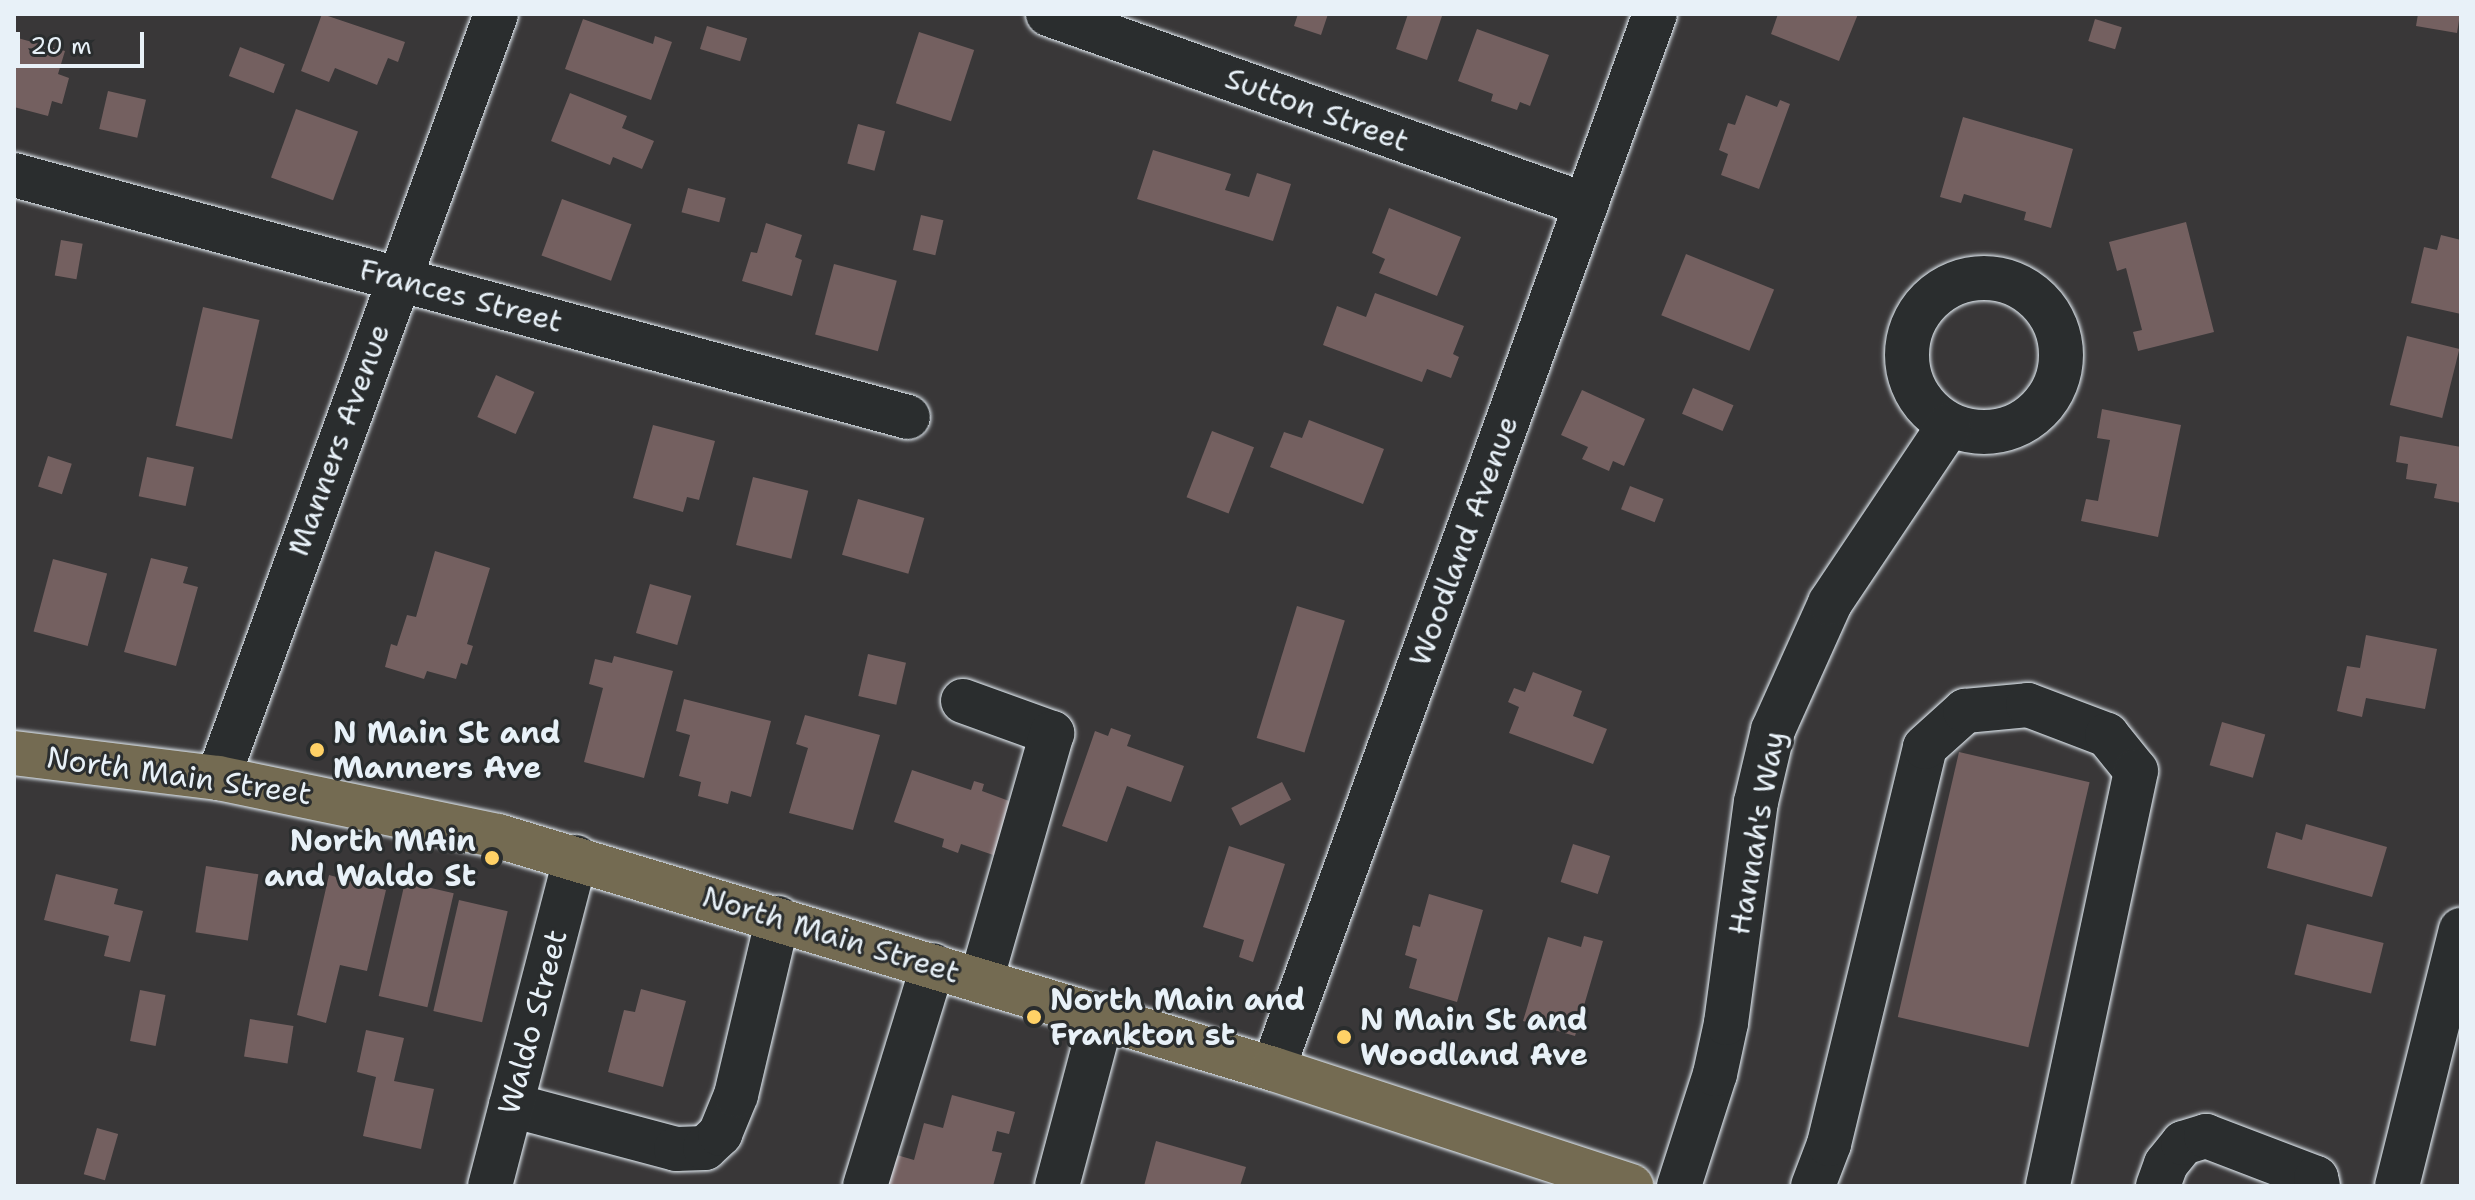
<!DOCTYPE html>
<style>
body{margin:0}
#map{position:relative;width:2475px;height:1200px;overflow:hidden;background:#393738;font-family:"Shantell Sans",sans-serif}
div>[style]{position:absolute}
.building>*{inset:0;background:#746060;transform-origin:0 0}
.roads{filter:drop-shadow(0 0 2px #e8f1f8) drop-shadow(0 0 2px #e8f1f8)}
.minor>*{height:44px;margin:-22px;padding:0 22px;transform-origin:22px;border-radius:22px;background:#2a2d2e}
.minor>.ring{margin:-22px;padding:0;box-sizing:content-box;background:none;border:44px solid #2a2d2e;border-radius:50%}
.major>*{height:44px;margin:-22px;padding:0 22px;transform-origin:22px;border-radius:22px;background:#746b52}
.dots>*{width:22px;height:22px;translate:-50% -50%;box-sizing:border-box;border:4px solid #2a2d2e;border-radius:50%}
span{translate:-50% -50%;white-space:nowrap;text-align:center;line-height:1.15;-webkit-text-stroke:6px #2a2d2e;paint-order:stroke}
.street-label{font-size:30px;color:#e8f1f8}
.poi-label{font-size:30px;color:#e8f1f8;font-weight:700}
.left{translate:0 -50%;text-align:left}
.right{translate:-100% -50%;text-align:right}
.frame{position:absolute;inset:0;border:16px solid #e8f1f8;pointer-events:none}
.scale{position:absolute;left:16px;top:32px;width:128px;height:36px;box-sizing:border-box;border:4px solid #e8f1f8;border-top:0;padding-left:10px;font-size:24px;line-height:28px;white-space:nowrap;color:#e8f1f8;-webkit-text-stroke:6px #2a2d2e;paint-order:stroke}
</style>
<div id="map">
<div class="building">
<div style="clip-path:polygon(322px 14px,405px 42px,398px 62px,388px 58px,377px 85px,335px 68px,329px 82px,301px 71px)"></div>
<div style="clip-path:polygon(1298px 14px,1328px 14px,1321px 35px,1294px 26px)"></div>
<div style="clip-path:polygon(1408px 14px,1442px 16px,1427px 60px,1396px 49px)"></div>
<div style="clip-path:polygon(1778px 14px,1858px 14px,1839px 61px,1771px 34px)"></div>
<div style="clip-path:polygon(2418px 14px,2460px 14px,2457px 33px,2416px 26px)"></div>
<div style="clip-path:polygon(583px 19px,653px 44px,655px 36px,672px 42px,651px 100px,565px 69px)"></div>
<div style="left:2095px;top:19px;width:28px;height:23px;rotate:17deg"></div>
<div style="left:707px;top:26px;width:42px;height:24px;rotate:17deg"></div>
<div style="clip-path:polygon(1477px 29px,1549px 55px,1530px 106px,1520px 102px,1517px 110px,1491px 101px,1493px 94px,1458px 81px)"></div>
<div style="left:919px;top:32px;width:58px;height:75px;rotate:18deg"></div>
<div style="clip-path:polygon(14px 37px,65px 51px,58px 74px,69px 78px,62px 104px,52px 101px,48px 116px,14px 107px)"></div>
<div style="left:240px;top:47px;width:48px;height:31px;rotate:21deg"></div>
<div style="left:108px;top:91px;width:39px;height:39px;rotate:13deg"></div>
<div style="clip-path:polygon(570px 93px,627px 116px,622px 128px,654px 141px,642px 169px,613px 157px,610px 165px,551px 141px)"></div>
<div style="clip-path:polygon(1746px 95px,1777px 107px,1780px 100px,1790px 104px,1759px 189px,1721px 175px,1728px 154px,1719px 150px,1728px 123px,1735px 125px)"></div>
<div style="left:296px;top:109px;width:66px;height:73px;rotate:20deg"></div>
<div style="clip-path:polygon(1963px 117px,2073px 149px,2051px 228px,2024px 220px,2026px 212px,1964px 194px,1961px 203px,1940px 197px)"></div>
<div style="left:858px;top:124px;width:28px;height:41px;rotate:15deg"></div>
<div style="clip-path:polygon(1153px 150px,1231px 174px,1225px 190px,1249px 197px,1257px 173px,1291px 184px,1273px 241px,1137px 199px)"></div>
<div style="left:688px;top:188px;width:39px;height:25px;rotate:15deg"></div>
<div style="left:562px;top:199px;width:74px;height:60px;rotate:20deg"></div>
<div style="clip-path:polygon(1389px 208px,1461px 237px,1437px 296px,1379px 273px,1385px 259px,1372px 253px)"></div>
<div style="left:921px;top:215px;width:23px;height:36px;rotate:13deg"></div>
<div style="clip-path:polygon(2186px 222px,2214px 332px,2138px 351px,2133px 332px,2142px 330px,2126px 268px,2117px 271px,2109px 242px)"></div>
<div style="clip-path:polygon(766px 223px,802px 235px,795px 257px,802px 260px,792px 296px,742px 281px,751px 252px,757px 253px)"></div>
<div style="clip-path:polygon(2441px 235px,2461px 240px,2461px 314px,2411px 303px,2424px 247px,2437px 250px)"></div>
<div style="left:61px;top:240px;width:22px;height:36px;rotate:10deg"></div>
<div style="left:1686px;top:254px;width:95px;height:66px;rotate:22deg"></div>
<div style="left:834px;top:264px;width:65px;height:73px;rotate:15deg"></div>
<div style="clip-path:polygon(1375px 293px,1464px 326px,1453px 354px,1459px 357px,1451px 378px,1427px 369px,1422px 382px,1323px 345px,1337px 306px,1366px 317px)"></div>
<div style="left:203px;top:307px;width:58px;height:122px;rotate:13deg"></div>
<div style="left:2407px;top:336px;width:54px;height:71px;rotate:14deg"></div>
<div style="left:496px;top:375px;width:42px;height:46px;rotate:24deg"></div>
<div style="left:1693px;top:388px;width:44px;height:28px;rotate:23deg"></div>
<div style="clip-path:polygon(1582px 390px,1645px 419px,1624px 466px,1613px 461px,1609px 471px,1582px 459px,1588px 447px,1561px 435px)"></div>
<div style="clip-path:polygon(2102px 409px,2181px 425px,2158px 537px,2081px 521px,2086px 499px,2098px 501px,2110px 440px,2097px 438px)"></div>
<div style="clip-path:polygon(1309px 420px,1384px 449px,1363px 504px,1270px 467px,1284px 432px,1302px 438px)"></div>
<div style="clip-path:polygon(653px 425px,715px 441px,699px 500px,687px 497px,683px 512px,633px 498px)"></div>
<div style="left:1212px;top:431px;width:45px;height:71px;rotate:21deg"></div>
<div style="clip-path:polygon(2400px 436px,2461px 447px,2461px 503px,2434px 498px,2437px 484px,2406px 479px,2408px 464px,2396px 462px)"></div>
<div style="left:48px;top:456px;width:25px;height:32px;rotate:18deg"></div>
<div style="left:147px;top:457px;width:48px;height:40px;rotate:12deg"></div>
<div style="left:753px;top:477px;width:57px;height:70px;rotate:14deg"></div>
<div style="left:1630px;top:486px;width:36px;height:25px;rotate:21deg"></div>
<div style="left:858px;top:499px;width:69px;height:58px;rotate:16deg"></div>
<div style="clip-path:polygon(435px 551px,490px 568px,467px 644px,473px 646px,467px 665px,461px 663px,456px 679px,427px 671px,424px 679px,385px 667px,391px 644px,397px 646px,407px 615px,416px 617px)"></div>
<div style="clip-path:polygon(151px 558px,188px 567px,183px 583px,198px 587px,176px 666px,124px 652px)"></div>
<div style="left:53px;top:559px;width:56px;height:75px;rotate:15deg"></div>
<div style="left:650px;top:584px;width:43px;height:51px;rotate:16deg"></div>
<div style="left:1297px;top:606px;width:50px;height:138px;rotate:17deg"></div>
<div style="clip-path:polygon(2366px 635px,2437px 649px,2425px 709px,2366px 698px,2362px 717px,2337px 711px,2347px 666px,2360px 668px)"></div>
<div style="left:868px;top:654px;width:39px;height:43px;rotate:13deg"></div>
<div style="clip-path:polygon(614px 656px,673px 671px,644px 778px,584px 762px,603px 688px,589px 684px,595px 659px,612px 663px)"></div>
<div style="clip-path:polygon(1533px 672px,1582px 691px,1573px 716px,1607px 729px,1593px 764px,1509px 733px,1519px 707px,1508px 702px,1514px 688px,1525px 692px)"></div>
<div style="clip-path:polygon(684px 699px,771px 721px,751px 797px,731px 791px,728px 804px,698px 796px,701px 782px,679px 776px,690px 735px,676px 731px)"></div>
<div style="clip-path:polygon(805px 715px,880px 735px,853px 830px,789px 813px,808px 748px,796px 744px)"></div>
<div style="left:2222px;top:722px;width:45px;height:45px;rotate:16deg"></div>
<div style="clip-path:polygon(1111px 728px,1131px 735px,1127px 746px,1184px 766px,1171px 802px,1127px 786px,1107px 842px,1062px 826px,1095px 731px,1108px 736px)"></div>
<div style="left:1959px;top:752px;width:134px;height:272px;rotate:13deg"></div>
<div style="clip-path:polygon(912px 770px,971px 790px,974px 781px,984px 784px,982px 791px,1020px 805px,1002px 858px,961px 844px,958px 853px,942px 847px,944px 839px,894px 822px)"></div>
<div style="left:1282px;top:782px;width:20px;height:57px;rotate:63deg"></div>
<div style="clip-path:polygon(2306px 824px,2387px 847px,2372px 897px,2267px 868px,2276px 832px,2302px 840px)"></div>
<div style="left:1573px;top:844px;width:39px;height:40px;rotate:18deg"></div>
<div style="clip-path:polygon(1229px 846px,1285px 864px,1253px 962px,1239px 957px,1244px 940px,1203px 927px)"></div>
<div style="left:206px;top:866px;width:53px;height:67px;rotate:9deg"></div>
<div style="clip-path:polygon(56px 874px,118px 889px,114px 904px,143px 911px,130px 962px,104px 956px,109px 936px,44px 920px)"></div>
<div style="clip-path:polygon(329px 875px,386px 890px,367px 971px,340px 965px,326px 1023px,297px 1015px)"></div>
<div style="left:405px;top:882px;width:50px;height:117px;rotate:13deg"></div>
<div style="clip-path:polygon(1429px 894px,1483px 910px,1457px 1002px,1409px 988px,1417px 959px,1405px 955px,1413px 925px,1420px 927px)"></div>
<div style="left:459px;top:900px;width:50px;height:114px;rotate:13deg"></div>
<div style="left:2307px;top:924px;width:79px;height:52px;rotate:14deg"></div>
<div style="clip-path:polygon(1584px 936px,1603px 941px,1575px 1036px,1523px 1021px,1548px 937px,1581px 947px)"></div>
<div style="clip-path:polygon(641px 989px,686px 1001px,663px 1087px,608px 1072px,624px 1010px,635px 1012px)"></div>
<div style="left:140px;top:990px;width:26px;height:52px;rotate:11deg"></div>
<div style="left:250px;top:1019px;width:44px;height:38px;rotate:9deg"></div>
<div style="clip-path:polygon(366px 1030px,404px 1038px,394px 1081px,434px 1089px,421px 1149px,363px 1136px,376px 1077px,357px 1072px)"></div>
<div style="clip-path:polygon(952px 1095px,1015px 1112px,1009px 1134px,997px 1131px,992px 1151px,1002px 1153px,993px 1186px,881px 1186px,890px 1153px,914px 1160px,924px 1123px,943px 1128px)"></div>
<div style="left:97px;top:1128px;width:22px;height:48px;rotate:16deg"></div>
<div style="clip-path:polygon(1156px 1141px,1246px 1167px,1240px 1186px,1144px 1186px)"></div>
</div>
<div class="roads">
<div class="minor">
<div style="left:1048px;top:14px;width:571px;rotate:19.55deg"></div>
<div style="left:14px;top:175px;width:926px;rotate:15.15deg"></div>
<div class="ring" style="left:1907px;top:278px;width:110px;height:110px"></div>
<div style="left:963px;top:701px;width:95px;rotate:19.8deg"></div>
<div style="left:1052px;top:733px;width:257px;rotate:106deg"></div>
<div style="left:218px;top:778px;width:813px;rotate:-70deg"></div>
<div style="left:1273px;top:1069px;width:1122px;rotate:-70.1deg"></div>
<div style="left:511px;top:1105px;width:171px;rotate:14.9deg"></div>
<div style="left:676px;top:1149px;width:29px;rotate:-2deg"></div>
<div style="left:705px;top:1148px;width:21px;rotate:-43deg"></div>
<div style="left:720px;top:1134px;width:42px;rotate:-67.7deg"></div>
<div style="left:736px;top:1095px;width:182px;rotate:-76.7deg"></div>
<div style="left:490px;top:1186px;width:340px;rotate:-75.4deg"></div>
<div style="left:865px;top:1186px;width:231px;rotate:-72.9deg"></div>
<div style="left:1057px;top:1186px;width:175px;rotate:-75.1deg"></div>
<div style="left:1679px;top:1186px;width:118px;rotate:-72.2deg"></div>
<div style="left:1715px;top:1074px;width:52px;rotate:-77.8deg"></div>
<div style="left:1726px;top:1023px;width:223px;rotate:-82.3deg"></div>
<div style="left:1756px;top:802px;width:74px;rotate:-76.7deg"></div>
<div style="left:1773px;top:730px;width:139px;rotate:-65.8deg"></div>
<div style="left:1830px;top:603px;width:214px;rotate:-56.2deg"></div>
<div style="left:1813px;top:1186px;width:45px;rotate:-69.1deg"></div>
<div style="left:1829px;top:1144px;width:408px;rotate:-76.4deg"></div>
<div style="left:1925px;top:747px;width:54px;rotate:-42deg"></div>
<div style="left:1965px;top:711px;width:63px;rotate:-5.4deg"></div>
<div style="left:2028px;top:705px;width:85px;rotate:20.8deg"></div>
<div style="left:2107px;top:735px;width:46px;rotate:51.1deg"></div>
<div style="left:2136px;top:771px;width:424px;rotate:102deg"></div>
<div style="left:2158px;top:1186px;width:23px;rotate:-70deg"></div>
<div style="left:2166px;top:1164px;width:27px;rotate:-51deg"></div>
<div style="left:2183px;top:1143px;width:24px;rotate:-17deg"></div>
<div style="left:2206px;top:1136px;width:118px;rotate:20.9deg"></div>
<div style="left:2316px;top:1178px;width:8px;rotate:76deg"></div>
<div style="left:2397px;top:1186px;width:264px;rotate:-76deg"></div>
</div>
<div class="major">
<div style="left:14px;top:753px;width:206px;rotate:7deg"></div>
<div style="left:218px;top:778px;width:286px;rotate:11.7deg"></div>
<div style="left:498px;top:836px;width:809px;rotate:16.73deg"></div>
<div style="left:1273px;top:1069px;width:377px;rotate:18.1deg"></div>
</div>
</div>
<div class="dots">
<div style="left:317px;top:750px;background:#ffd166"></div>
<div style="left:492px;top:858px;background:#ffd166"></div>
<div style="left:1034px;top:1017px;background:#ffd166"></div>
<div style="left:1344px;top:1037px;background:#ffd166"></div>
</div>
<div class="street-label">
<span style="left:1317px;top:110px;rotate:20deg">Sutton Street</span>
<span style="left:461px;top:296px;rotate:15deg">Frances Street</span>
<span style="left:339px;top:440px;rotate:-70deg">Manners Avenue</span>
<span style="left:1464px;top:541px;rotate:-70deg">Woodland Avenue</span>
<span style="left:179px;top:776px;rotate:8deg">North Main Street</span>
<span style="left:1757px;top:833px;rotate:-80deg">Hannah's Way</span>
<span style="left:831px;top:935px;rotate:17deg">North Main Street</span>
<span style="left:533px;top:1022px;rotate:-75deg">Waldo Street</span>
</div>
<div class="poi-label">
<span class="left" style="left:333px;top:750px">N Main St and<br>Manners Ave</span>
<span class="right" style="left:476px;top:858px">North MAin<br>and Waldo St</span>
<span class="left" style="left:1050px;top:1017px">North Main and<br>Frankton st</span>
<span class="left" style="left:1360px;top:1037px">N Main St and<br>Woodland Ave</span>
</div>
<div class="frame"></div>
<div class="scale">20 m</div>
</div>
